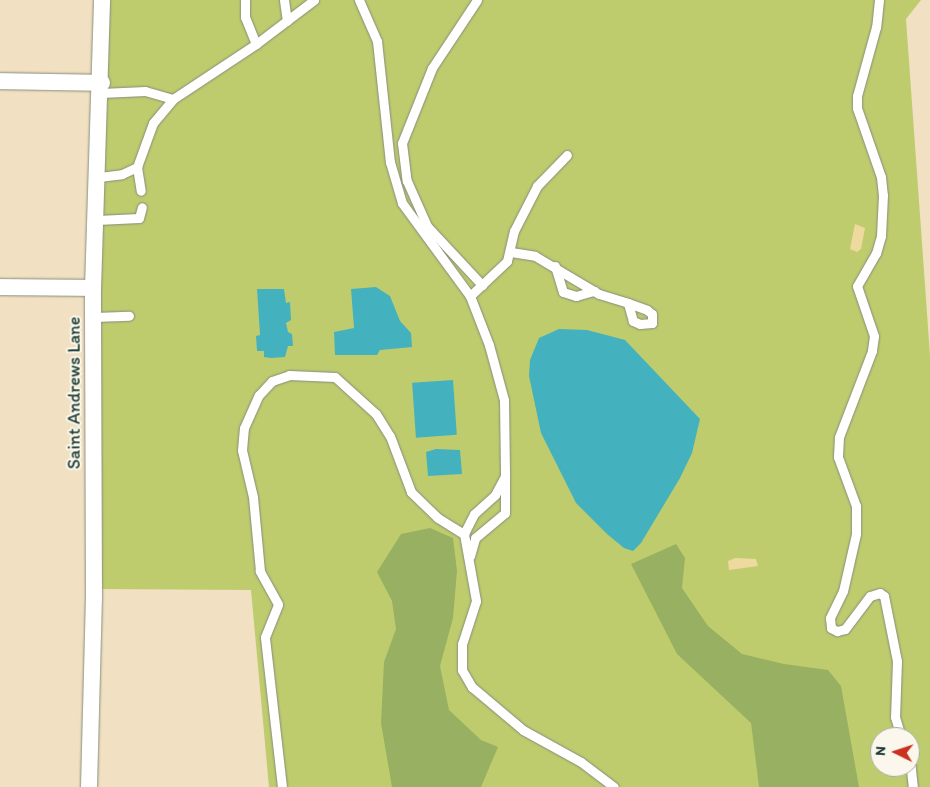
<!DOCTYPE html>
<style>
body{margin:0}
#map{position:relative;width:930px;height:787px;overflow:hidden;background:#f1e0c2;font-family:Itim,sans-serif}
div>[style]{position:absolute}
.green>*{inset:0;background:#bfcc6e}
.forest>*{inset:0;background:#97b061}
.sand>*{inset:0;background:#eeda9e}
.water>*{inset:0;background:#43b2be;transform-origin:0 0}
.roads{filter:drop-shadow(0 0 1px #888e7b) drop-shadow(0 0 1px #888e7b)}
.lane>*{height:9px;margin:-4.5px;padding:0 4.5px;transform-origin:4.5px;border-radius:4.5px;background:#fff}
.street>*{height:16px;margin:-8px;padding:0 8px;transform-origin:8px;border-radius:8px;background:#fff}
span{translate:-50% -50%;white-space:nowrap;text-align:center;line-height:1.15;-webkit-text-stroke:4px #fbf7ec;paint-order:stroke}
.street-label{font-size:18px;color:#1f3d34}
.north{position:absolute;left:870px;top:727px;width:50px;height:50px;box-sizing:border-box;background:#fbf7ec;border:1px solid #a3ada2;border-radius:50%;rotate:274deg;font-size:14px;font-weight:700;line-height:20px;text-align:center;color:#1f3d34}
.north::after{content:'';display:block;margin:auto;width:18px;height:22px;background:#c8321e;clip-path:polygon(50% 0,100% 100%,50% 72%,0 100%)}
</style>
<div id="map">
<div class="green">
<div style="clip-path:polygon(evenodd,110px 0,921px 0,906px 19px,930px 355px,930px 787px,269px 787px,251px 590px,99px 589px,101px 290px,110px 0,880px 737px,910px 737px,910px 767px,880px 767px,880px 737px)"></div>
</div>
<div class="forest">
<div style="clip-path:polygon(430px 528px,453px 538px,457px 571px,453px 618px,440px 666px,449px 710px,481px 740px,498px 747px,481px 787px,392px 787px,381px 723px,384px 662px,396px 629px,392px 601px,377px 572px,401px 534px)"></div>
<div style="clip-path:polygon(676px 544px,685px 558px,682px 588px,708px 626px,742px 654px,784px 664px,828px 670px,841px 686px,859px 787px,759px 787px,751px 723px,677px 654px,631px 564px)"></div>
</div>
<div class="sand">
<div style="clip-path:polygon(855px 224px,865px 228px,861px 249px,857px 252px,850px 249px)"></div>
<div style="clip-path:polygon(735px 558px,756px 559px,758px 566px,729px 570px,728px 561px)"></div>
</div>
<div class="water">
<div style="clip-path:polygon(376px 287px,390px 296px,400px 321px,411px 333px,412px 347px,380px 350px,377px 355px,335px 355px,334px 332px,354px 328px,351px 289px)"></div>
<div style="clip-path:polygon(257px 289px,284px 289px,286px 303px,290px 302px,291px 320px,286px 323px,288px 332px,292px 334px,293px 346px,288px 346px,285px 357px,271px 358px,264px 357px,264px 351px,257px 351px,256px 336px,260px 335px)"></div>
<div style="clip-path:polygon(559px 329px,587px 330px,625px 340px,700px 419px,692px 453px,680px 478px,641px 543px,633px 551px,624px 548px,607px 534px,576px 503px,541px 433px,529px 376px,530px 360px,539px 338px)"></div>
<div style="left:453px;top:380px;width:55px;height:41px;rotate:86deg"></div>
<div style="clip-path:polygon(436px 449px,460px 450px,462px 474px,428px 476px,426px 452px)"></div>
</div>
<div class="roads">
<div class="lane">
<div style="left:245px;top:0;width:17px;rotate:90deg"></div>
<div style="left:245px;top:17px;width:29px;rotate:68deg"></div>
<div style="left:284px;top:0;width:21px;rotate:82deg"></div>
<div style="left:359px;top:0;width:45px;rotate:66.3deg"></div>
<div style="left:377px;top:41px;width:122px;rotate:83.9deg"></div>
<div style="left:390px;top:162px;width:43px;rotate:73.7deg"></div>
<div style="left:402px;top:203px;width:115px;rotate:53.8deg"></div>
<div style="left:470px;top:296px;width:53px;rotate:68.8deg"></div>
<div style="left:489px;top:345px;width:57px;rotate:74.7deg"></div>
<div style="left:504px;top:400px;width:76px;rotate:89.2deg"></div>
<div style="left:505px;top:476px;width:21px;rotate:118deg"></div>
<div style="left:495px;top:495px;width:28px;rotate:138deg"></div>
<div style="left:474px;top:514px;width:22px;rotate:117deg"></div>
<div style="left:464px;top:534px;width:68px;rotate:79.8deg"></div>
<div style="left:476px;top:601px;width:45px;rotate:108deg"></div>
<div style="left:462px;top:644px;width:26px;rotate:90deg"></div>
<div style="left:462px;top:670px;width:20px;rotate:60deg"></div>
<div style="left:472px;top:687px;width:67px;rotate:40.1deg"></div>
<div style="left:523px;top:730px;width:66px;rotate:28.9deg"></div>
<div style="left:581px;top:762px;width:41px;rotate:37.1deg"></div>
<div style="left:477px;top:0;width:82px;rotate:123.5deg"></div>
<div style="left:432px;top:68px;width:81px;rotate:111.8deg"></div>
<div style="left:402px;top:143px;width:38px;rotate:83deg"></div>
<div style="left:407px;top:181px;width:49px;rotate:66deg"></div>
<div style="left:427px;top:226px;width:81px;rotate:47deg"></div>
<div style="left:879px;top:0;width:27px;rotate:96deg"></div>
<div style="left:876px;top:27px;width:72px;rotate:105.4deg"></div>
<div style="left:857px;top:96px;width:12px;rotate:90deg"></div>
<div style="left:857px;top:108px;width:73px;rotate:70.8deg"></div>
<div style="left:881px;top:177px;width:18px;rotate:84deg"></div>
<div style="left:883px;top:195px;width:41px;rotate:92.8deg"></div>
<div style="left:881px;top:236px;width:18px;rotate:106deg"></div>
<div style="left:876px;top:253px;width:38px;rotate:120deg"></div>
<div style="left:857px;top:286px;width:53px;rotate:71.2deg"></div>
<div style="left:874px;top:336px;width:15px;rotate:98deg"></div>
<div style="left:872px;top:351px;width:92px;rotate:111deg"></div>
<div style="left:839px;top:437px;width:20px;rotate:93deg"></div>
<div style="left:838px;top:457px;width:52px;rotate:69.8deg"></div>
<div style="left:856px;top:506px;width:28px;rotate:90deg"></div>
<div style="left:856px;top:534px;width:58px;rotate:102.8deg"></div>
<div style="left:843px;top:591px;width:30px;rotate:116deg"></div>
<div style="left:830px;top:618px;width:10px;rotate:84deg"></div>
<div style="left:831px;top:628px;width:7px;rotate:27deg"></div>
<div style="left:837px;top:631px;width:8px;rotate:-14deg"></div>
<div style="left:845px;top:629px;width:41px;rotate:-52.9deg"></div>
<div style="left:870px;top:596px;width:10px;rotate:-17deg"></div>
<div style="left:880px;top:593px;width:5px;rotate:37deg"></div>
<div style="left:884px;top:596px;width:66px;rotate:78.7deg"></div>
<div style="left:897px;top:661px;width:56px;rotate:92deg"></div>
<div style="left:895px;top:717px;width:21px;rotate:73deg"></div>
<div style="left:101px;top:93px;width:44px;rotate:-2.6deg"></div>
<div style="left:145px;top:91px;width:29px;rotate:16deg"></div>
<div style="left:137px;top:167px;width:24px;rotate:81deg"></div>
<div style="left:99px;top:177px;width:23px;rotate:-7deg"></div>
<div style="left:122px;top:174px;width:17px;rotate:-25deg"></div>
<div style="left:137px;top:167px;width:47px;rotate:-70deg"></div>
<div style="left:153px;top:123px;width:31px;rotate:-50deg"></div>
<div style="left:173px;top:99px;width:100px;rotate:-33.5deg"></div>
<div style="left:256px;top:44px;width:73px;rotate:-37.2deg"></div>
<div style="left:97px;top:220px;width:42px;rotate:-2.7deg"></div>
<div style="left:139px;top:218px;width:11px;rotate:-75deg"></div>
<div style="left:511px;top:252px;width:24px;rotate:9deg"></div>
<div style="left:535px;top:256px;width:74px;rotate:30.7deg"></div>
<div style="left:599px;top:294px;width:30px;rotate:17deg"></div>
<div style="left:628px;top:303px;width:20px;rotate:20deg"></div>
<div style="left:647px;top:310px;width:6px;rotate:39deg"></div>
<div style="left:652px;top:314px;width:9px;rotate:90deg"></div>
<div style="left:652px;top:323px;width:12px;rotate:175deg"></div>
<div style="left:640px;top:324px;width:8px;rotate:-157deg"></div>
<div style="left:633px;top:321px;width:19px;rotate:-106deg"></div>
<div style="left:555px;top:266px;width:27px;rotate:73deg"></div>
<div style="left:563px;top:292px;width:14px;rotate:17deg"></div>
<div style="left:576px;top:296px;width:19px;rotate:-16deg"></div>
<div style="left:470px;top:296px;width:51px;rotate:-43.4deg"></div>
<div style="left:507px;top:261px;width:31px;rotate:-77deg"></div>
<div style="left:514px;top:231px;width:51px;rotate:-62.9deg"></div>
<div style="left:537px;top:186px;width:43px;rotate:-45.9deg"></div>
<div style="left:94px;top:317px;width:35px;rotate:-2deg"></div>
<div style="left:470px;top:556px;width:19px;rotate:-74deg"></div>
<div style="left:475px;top:538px;width:39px;rotate:-40deg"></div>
<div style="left:505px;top:513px;width:36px;rotate:-90deg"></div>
<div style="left:910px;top:760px;width:27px;rotate:84deg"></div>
<div style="left:282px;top:787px;width:151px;rotate:-96.5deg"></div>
<div style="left:265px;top:637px;width:35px;rotate:-68deg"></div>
<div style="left:278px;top:604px;width:38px;rotate:-119deg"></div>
<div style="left:260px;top:571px;width:74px;rotate:-95.4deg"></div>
<div style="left:253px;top:497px;width:48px;rotate:-103.2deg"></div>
<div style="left:242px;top:450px;width:22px;rotate:-85deg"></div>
<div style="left:244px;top:428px;width:36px;rotate:-66deg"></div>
<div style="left:259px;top:395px;width:19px;rotate:-47deg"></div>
<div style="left:272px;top:381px;width:18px;rotate:-19deg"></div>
<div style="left:289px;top:375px;width:46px;rotate:2.5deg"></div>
<div style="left:335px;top:377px;width:55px;rotate:42.1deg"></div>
<div style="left:376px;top:414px;width:26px;rotate:58deg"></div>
<div style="left:390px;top:436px;width:60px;rotate:69.4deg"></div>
<div style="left:411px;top:492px;width:37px;rotate:44deg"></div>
<div style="left:438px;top:518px;width:31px;rotate:32deg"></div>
</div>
<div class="street">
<div style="left:0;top:81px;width:102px;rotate:1.1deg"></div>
<div style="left:0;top:287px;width:93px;rotate:0.6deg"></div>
<div style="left:89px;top:787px;width:189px;rotate:-88.5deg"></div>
<div style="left:94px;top:598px;width:310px;rotate:-90.2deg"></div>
<div style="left:93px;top:288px;width:288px;rotate:-88.2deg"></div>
</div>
</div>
<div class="street-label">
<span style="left:74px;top:393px;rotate:-90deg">Saint Andrews Lane</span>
</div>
<div class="north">N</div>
</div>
